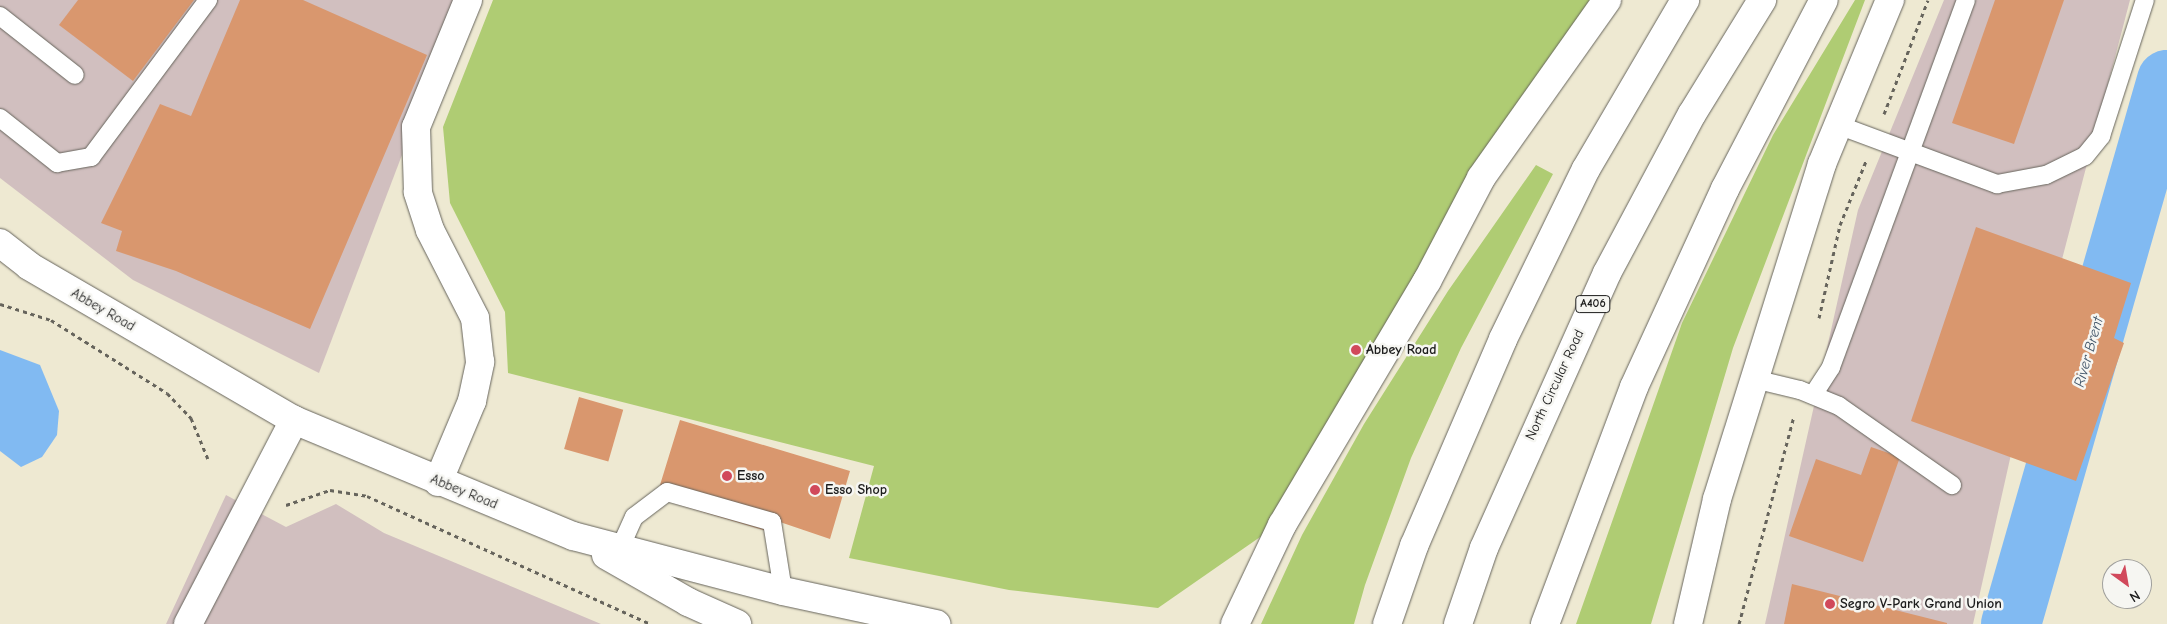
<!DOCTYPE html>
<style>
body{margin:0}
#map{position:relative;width:2167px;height:624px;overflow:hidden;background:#eee9d2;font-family:"Comic Neue",sans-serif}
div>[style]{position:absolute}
.industrial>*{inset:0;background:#d1bfbf}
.green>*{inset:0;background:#afcc73}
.water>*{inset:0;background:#81baf2}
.river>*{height:60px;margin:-30px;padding:0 30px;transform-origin:30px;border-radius:30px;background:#81baf2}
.building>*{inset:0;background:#d9976e;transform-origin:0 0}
.path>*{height:3px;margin-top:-1.5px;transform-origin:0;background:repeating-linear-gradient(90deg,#66645c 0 4px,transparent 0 8px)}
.roads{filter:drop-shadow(0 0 1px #66645c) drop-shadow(0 0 1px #66645c)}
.service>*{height:18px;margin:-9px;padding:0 9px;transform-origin:9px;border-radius:9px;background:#fff}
.minor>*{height:28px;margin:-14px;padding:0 14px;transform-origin:14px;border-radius:14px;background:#fff}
.tertiary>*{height:28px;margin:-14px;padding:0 14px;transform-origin:14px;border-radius:14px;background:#fff}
.trunk>*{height:28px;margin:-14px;padding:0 14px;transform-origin:14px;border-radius:14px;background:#fff}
.dots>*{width:14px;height:14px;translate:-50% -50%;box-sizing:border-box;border:2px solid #f6f6f2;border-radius:50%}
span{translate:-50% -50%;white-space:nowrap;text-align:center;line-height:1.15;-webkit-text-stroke:5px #f6f6f2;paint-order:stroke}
.shield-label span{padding:1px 4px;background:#f6f6f2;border:1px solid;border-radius:4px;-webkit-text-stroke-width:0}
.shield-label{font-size:12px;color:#1c1c1c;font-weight:700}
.street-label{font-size:14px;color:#1c1c1c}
.poi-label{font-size:14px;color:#1c1c1c;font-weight:700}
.left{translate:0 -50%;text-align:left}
.water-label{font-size:15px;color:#3f5367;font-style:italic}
.north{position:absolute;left:2102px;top:559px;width:50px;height:50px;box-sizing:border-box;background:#f6f6f2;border:1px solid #9f9f9c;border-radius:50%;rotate:148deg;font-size:14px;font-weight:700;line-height:20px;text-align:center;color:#1c1c1c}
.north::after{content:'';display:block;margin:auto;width:18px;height:22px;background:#d1495b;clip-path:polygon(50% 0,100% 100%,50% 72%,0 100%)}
</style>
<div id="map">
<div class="industrial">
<div style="clip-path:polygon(0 0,461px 0,319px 373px,133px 280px,0 178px)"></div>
<div style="clip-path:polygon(1944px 0,2130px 0,2012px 450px,1973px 624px,1765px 624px,1858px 210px)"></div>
<div style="clip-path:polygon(226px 495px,286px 527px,336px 504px,384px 533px,601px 624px,166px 624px)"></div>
</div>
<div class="green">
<div style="clip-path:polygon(493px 0,1607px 0,1279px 524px,1158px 608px,1009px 590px,849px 558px,874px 466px,508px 373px,505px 312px,450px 203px,443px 127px)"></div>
<div style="clip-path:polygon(1855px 0,1865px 0,1733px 348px,1651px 624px,1576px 624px,1682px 323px,1773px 135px)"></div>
<div style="clip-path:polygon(1536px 165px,1553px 174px,1461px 348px,1411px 458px,1365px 585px,1354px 624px,1261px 624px,1302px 535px,1364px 424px,1448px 291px)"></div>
</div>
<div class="water">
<div style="clip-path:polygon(0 350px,40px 365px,59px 411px,57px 435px,42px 457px,21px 467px,0 451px)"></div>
</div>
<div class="river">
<div style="left:2011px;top:624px;width:566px;rotate:-74deg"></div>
</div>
<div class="building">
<div style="clip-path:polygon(78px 0,194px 0,133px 81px,59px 25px)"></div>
<div style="clip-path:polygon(240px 0,303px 0,427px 55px,310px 329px,176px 271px,116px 251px,122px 231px,101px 223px,160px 104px,191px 116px)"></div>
<div style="clip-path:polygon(1995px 0,2064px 0,2014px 144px,1952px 123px)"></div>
<div style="clip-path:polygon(1976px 227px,2131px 283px,2114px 338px,2124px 343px,2076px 481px,1911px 421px)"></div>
<div style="left:579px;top:397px;width:46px;height:54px;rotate:16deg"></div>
<div style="clip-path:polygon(680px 420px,850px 471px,830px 539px,777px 521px,773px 533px,656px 498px)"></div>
<div style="clip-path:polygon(1871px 447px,1900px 457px,1863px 562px,1789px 536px,1816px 459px,1861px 475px)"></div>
<div style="clip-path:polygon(1792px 584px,1947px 623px,1947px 624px,1784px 624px)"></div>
</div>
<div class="path">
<div style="left:1884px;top:114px;width:122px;rotate:-68.9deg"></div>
<div style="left:0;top:304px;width:53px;rotate:17.4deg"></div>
<div style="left:51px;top:320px;width:137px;rotate:32.2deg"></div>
<div style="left:167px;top:393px;width:35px;rotate:46deg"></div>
<div style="left:191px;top:418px;width:44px;rotate:67.5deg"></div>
<div style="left:1819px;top:318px;width:95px;rotate:-77.3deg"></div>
<div style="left:1840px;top:225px;width:69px;rotate:-67.9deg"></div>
<div style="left:286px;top:505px;width:46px;rotate:-18.8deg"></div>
<div style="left:330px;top:490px;width:37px;rotate:9deg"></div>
<div style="left:367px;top:496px;width:311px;rotate:24.3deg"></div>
<div style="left:1739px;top:624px;width:215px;rotate:-75.2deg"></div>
</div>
<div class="roads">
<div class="service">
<div style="left:0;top:16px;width:95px;rotate:38.2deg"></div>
<div style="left:0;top:118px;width:73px;rotate:38.3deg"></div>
<div style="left:57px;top:163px;width:35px;rotate:-10deg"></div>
<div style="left:91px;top:157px;width:196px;rotate:-53.3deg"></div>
<div style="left:1838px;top:125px;width:170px;rotate:20.4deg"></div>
<div style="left:1997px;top:184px;width:50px;rotate:-10.4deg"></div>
<div style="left:2046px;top:175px;width:43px;rotate:-26deg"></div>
<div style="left:2085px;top:156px;width:26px;rotate:-51deg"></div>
<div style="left:2101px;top:136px;width:143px;rotate:-72.1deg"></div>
<div style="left:1754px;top:379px;width:47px;rotate:13.4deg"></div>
<div style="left:1800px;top:390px;width:42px;rotate:22.3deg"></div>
<div style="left:1839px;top:406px;width:138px;rotate:35deg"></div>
<div style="left:1813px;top:395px;width:33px;rotate:-57deg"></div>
<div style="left:1831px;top:367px;width:391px;rotate:-69.8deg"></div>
<div style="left:616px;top:557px;width:44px;rotate:-65.8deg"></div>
<div style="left:634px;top:517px;width:41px;rotate:-37.1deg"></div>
<div style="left:667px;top:492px;width:109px;rotate:15.9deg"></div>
<div style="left:772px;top:522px;width:70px;rotate:80.9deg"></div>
</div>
<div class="minor">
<div style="left:438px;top:482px;width:88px;rotate:-67.2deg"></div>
<div style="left:472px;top:401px;width:40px;rotate:-78deg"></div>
<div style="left:480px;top:362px;width:44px;rotate:-96.5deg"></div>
<div style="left:475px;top:318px;width:99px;rotate:-117.1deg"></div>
<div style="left:430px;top:230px;width:40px;rotate:-108deg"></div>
<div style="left:418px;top:192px;width:65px;rotate:-91.8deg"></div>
<div style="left:416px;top:127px;width:137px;rotate:-67.7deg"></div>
<div style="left:188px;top:624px;width:230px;rotate:-62.5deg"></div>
<div style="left:1688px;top:624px;width:128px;rotate:-76.9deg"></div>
<div style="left:1717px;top:499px;width:351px;rotate:-72.6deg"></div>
<div style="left:1822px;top:164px;width:178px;rotate:-67.5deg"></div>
</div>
<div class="tertiary">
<div style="left:0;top:243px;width:37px;rotate:38deg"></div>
<div style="left:29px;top:266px;width:306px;rotate:30.2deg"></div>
<div style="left:294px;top:420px;width:302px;rotate:22.6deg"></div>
<div style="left:573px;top:536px;width:217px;rotate:14.7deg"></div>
<div style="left:783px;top:591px;width:157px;rotate:12.2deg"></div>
<div style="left:606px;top:555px;width:95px;rotate:29.8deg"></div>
<div style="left:688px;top:602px;width:54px;rotate:24.2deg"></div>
</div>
<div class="trunk">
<div style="left:1235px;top:624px;width:110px;rotate:-64.6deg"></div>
<div style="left:1282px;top:525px;width:284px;rotate:-59.3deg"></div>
<div style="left:1427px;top:281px;width:116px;rotate:-62.3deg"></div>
<div style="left:1481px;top:178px;width:218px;rotate:-54.7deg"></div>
<div style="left:1387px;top:624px;width:83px;rotate:-70.9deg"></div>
<div style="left:1414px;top:546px;width:225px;rotate:-66.7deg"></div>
<div style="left:1503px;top:339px;width:189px;rotate:-64deg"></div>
<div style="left:1586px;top:169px;width:196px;rotate:-59.6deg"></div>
<div style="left:1458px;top:624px;width:80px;rotate:-71.1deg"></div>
<div style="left:1484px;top:548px;width:301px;rotate:-65.9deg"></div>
<div style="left:1607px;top:273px;width:180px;rotate:-61.9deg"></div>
<div style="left:1692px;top:114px;width:134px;rotate:-58.4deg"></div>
<div style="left:1545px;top:624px;width:253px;rotate:-69.4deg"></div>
<div style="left:1634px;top:387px;width:218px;rotate:-65.3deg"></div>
<div style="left:1725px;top:189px;width:213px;rotate:-62.4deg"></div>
</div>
</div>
<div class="dots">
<div style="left:1356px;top:350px;background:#d1495b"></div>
<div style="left:727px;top:476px;background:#d1495b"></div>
<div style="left:815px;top:490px;background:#d1495b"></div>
<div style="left:1830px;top:604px;background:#d1495b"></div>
</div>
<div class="shield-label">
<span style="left:1593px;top:304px">A406</span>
</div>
<div class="street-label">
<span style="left:103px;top:310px;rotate:30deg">Abbey Road</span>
<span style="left:1555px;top:385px;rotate:-65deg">North Circular Road</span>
<span style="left:464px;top:492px;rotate:22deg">Abbey Road</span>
</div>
<div class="poi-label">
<span class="left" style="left:1366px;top:350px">Abbey Road</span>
<span class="left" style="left:737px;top:476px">Esso</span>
<span class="left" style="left:825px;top:490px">Esso Shop</span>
<span class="left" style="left:1840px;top:604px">Segro V-Park Grand Union</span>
</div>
<div class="water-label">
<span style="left:2089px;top:352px;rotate:-74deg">River Brent</span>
</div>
<div class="north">N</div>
</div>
